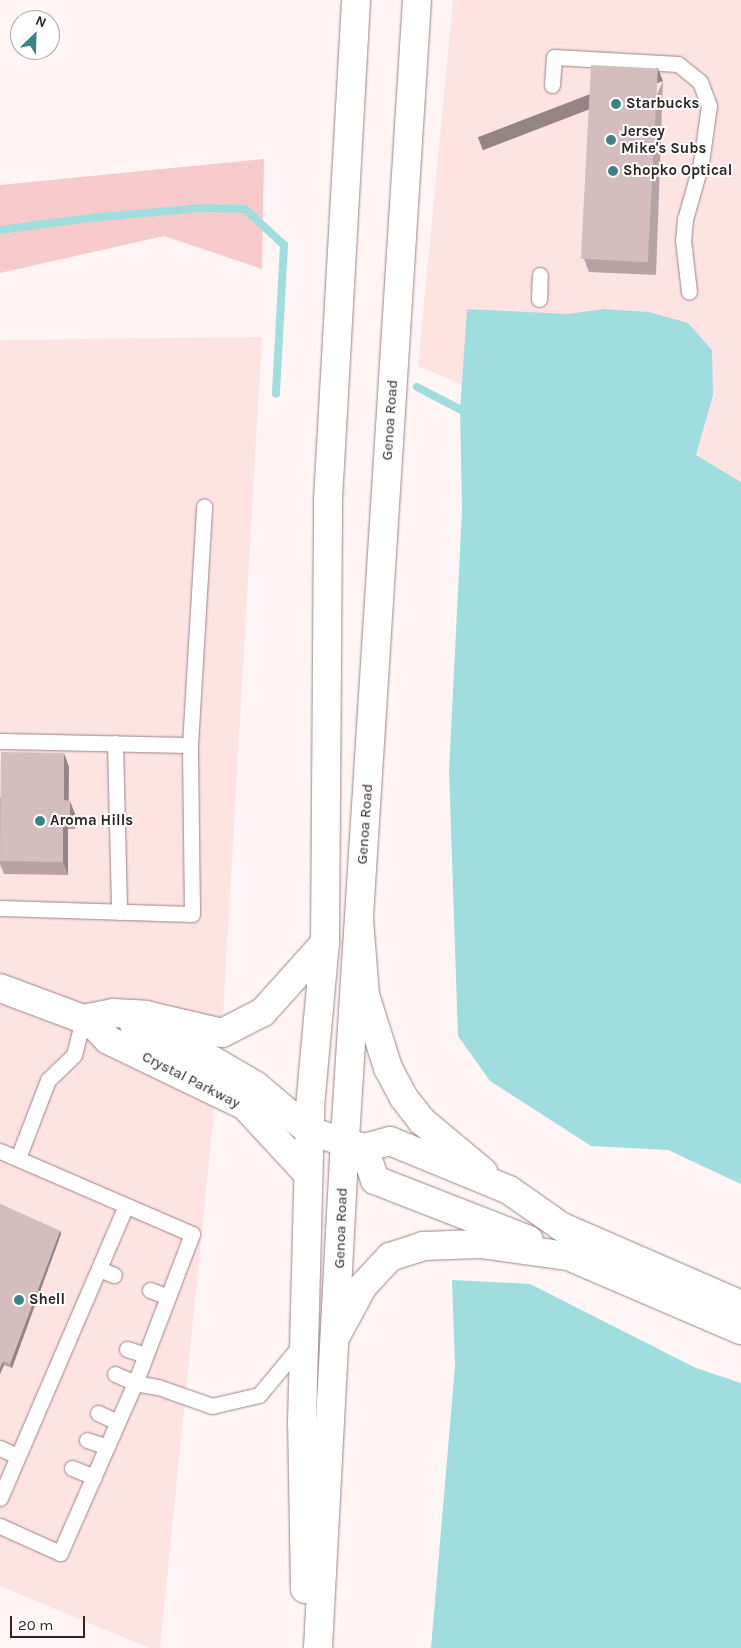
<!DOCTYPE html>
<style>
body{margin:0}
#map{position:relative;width:741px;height:1648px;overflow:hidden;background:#fff5f4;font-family:Karla,sans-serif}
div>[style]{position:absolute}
.built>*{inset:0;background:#fee3e3}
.green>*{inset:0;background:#f7cbcb}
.water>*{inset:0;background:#a0ddde}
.stream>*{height:8px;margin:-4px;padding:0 4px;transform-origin:4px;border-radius:4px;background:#a0ddde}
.roads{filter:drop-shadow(0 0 1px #9b8585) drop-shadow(0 0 1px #9b8585)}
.lane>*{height:15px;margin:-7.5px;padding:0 7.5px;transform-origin:7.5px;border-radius:7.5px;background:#fff}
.street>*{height:28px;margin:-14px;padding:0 14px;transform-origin:14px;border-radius:14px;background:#fff}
.primary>*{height:28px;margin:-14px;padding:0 14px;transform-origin:14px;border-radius:14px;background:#fff}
.highway>*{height:28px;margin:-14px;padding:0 14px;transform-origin:14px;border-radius:14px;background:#fff}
.wall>*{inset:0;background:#b7a3a3}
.shaded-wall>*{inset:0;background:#958484;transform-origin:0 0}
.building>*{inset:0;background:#d5bdbd;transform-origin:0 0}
.dots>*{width:14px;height:14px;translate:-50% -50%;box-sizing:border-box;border:2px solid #fff;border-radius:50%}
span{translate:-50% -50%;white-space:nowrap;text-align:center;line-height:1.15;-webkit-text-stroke:4px #fff;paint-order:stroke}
.poi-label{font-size:15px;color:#2e2525;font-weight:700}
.left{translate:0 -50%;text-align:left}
.street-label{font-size:15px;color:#2e2525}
.north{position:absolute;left:10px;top:10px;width:50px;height:50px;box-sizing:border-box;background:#fff;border:1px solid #aba8a8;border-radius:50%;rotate:24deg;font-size:14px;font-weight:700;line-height:20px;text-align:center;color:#2e2525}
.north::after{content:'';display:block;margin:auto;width:18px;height:22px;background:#3b8384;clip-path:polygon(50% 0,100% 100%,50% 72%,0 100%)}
.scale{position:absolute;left:10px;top:1616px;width:75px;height:22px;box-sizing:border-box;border:2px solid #2e2525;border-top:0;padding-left:6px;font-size:15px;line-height:18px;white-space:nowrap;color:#2e2525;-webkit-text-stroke:4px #fff;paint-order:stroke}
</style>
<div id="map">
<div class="built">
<div style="clip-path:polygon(453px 0,741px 0,741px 503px,418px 366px)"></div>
<div style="clip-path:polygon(262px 337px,222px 1033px,160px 1648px,149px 1648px,0 1586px,0 340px)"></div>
</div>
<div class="green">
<div style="clip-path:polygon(264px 159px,262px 269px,164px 236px,0 273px,0 185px)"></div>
</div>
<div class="water">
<div style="clip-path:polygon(467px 309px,568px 314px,604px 309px,649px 312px,688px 323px,712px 350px,713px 395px,696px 455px,741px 482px,741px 1184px,668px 1150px,591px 1146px,490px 1081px,458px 1036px,449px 771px,462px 510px,460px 410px)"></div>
<div style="clip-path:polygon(452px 1280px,530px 1284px,696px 1368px,741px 1383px,741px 1648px,431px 1648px,455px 1366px)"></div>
</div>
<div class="stream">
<div style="left:0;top:230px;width:90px;rotate:-7.7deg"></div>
<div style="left:89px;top:218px;width:113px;rotate:-5.1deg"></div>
<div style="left:202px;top:208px;width:43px;rotate:1.3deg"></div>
<div style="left:245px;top:209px;width:53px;rotate:42.7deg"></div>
<div style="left:284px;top:245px;width:149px;rotate:93.1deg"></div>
<div style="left:417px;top:387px;width:56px;rotate:27.5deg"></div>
</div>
<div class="roads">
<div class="lane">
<div style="left:552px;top:85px;width:28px;rotate:-86deg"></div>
<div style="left:554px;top:57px;width:124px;rotate:3.2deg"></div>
<div style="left:678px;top:64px;width:28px;rotate:39deg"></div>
<div style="left:700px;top:82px;width:25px;rotate:69deg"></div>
<div style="left:709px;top:105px;width:59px;rotate:97.9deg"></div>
<div style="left:701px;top:163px;width:58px;rotate:105.9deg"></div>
<div style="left:685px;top:219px;width:21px;rotate:95deg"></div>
<div style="left:683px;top:240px;width:52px;rotate:83.4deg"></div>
<div style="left:539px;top:299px;width:24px;rotate:-88deg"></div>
<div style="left:0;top:741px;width:190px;rotate:1.2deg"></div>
<div style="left:115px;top:743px;width:169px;rotate:88.6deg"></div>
<div style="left:0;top:908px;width:192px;rotate:1.8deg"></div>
<div style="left:192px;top:914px;width:169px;rotate:-90.7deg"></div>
<div style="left:190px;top:745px;width:239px;rotate:-86.6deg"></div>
<div style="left:0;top:1151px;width:209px;rotate:23.4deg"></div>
<div style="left:192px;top:1234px;width:160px;rotate:110.9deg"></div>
<div style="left:135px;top:1383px;width:186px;rotate:113.8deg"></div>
<div style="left:60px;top:1553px;width:66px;rotate:-155.8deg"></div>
<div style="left:18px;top:1158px;width:84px;rotate:-69deg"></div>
<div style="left:48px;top:1080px;width:36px;rotate:-44deg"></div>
<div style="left:74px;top:1055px;width:37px;rotate:-76deg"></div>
<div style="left:99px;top:1269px;width:16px;rotate:22deg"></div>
<div style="left:150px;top:1290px;width:19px;rotate:21deg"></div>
<div style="left:127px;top:1349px;width:19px;rotate:18deg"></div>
<div style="left:115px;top:1374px;width:22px;rotate:24deg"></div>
<div style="left:135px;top:1383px;width:23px;rotate:10deg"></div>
<div style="left:158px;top:1387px;width:57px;rotate:19.4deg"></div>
<div style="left:212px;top:1406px;width:48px;rotate:-13.2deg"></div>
<div style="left:259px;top:1395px;width:69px;rotate:-50.3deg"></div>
<div style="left:98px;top:1413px;width:21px;rotate:25deg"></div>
<div style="left:87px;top:1440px;width:21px;rotate:19deg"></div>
<div style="left:0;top:1448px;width:19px;rotate:25deg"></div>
<div style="left:72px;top:1468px;width:24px;rotate:22deg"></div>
<div style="left:0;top:1498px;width:316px;rotate:-66.7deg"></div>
</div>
<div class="street">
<div style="left:0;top:988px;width:89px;rotate:20.5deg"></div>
<div style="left:83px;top:1019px;width:31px;rotate:-11deg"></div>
<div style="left:113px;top:1013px;width:33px;rotate:3deg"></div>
<div style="left:146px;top:1015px;width:78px;rotate:13.3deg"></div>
<div style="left:222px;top:1033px;width:46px;rotate:-27.1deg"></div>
<div style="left:263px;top:1012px;width:93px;rotate:-48.1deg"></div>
<div style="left:88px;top:1019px;width:29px;rotate:46deg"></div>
<div style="left:108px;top:1040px;width:152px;rotate:25.7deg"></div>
<div style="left:245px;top:1106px;width:93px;rotate:47.2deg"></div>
<div style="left:134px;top:1025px;width:80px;rotate:23.7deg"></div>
<div style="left:207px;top:1057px;width:56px;rotate:30.3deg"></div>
<div style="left:255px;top:1085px;width:71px;rotate:40.4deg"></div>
</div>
<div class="primary">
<div style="left:305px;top:1589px;width:166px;rotate:-91deg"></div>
<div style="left:302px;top:1423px;width:316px;rotate:-88.5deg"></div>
<div style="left:310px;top:1107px;width:165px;rotate:-84.8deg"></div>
<div style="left:325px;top:943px;width:443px;rotate:-89.6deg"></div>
<div style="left:328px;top:500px;width:501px;rotate:-86.79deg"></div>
<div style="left:318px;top:1648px;width:511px;rotate:-86.97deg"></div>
<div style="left:345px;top:1138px;width:1140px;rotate:-86.38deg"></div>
</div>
<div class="highway">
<div style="left:359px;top:919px;width:76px;rotate:85.5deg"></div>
<div style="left:365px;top:995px;width:77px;rotate:72.5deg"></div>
<div style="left:388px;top:1068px;width:34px;rotate:62deg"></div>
<div style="left:404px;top:1098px;width:29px;rotate:52deg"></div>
<div style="left:422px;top:1121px;width:80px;rotate:39.9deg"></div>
<div style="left:309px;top:1131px;width:58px;rotate:17.2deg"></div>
<div style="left:364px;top:1148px;width:27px;rotate:-15deg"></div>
<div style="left:390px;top:1141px;width:129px;rotate:22.4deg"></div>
<div style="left:509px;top:1190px;width:65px;rotate:34.9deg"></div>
<div style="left:562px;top:1227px;width:195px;rotate:23.5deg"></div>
<div style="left:364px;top:1148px;width:34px;rotate:71deg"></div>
<div style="left:375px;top:1180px;width:165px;rotate:21.3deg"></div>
<div style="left:337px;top:1334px;width:55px;rotate:-61.6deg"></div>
<div style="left:363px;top:1286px;width:40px;rotate:-47deg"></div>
<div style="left:390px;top:1257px;width:35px;rotate:-18deg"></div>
<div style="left:423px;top:1246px;width:57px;rotate:-2deg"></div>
<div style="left:480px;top:1244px;width:89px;rotate:7.8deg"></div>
<div style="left:568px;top:1256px;width:188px;rotate:23.2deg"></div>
</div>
</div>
<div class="wall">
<div style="clip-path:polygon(663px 81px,656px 275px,589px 272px,584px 259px)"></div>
<div style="clip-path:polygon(69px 767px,69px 801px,75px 814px,75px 829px,68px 829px,68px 875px,4px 874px,0 864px,0 798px)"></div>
<div style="clip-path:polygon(0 1204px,60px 1231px,61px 1234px,12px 1368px,4px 1365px,0 1374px)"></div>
</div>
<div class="shaded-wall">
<div style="left:658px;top:68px;width:14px;height:193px;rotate:69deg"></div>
<div style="clip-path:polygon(64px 753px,69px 767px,68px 814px,64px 800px)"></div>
<div style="clip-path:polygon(70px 801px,75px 814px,75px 829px,70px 815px)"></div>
<div style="clip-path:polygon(63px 815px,68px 829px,68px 875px,63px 862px)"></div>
<div style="clip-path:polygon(60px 1231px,61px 1234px,12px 1368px,10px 1364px)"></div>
<div style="clip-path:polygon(3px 1361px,4px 1365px,0 1374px,0 1368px)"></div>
</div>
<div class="building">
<div style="left:591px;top:65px;width:67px;height:194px;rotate:3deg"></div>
<div style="clip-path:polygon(1px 752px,64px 753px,64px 800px,70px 801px,70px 815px,63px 815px,63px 862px,0 861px)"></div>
<div style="clip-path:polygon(0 1204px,60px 1231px,10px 1364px,3px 1361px,0 1368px)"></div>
</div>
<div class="dots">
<div style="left:616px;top:104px;background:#3b8384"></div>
<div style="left:611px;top:140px;background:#3b8384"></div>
<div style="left:613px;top:171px;background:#3b8384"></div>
<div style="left:40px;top:821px;background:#3b8384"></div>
<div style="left:19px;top:1300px;background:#3b8384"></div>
</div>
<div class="poi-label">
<span class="left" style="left:626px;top:104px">Starbucks</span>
<span class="left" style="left:621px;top:140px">Jersey<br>Mike's Subs</span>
<span class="left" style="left:623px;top:171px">Shopko Optical</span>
<span class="left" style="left:50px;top:821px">Aroma Hills</span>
<span class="left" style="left:29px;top:1300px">Shell</span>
</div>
<div class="street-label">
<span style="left:390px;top:420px;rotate:-86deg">Genoa Road</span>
<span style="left:365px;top:824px;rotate:-86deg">Genoa Road</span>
<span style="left:191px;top:1080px;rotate:27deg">Crystal Parkway</span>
<span style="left:341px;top:1228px;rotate:-88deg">Genoa Road</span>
</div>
<div class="north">N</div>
<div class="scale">20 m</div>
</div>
